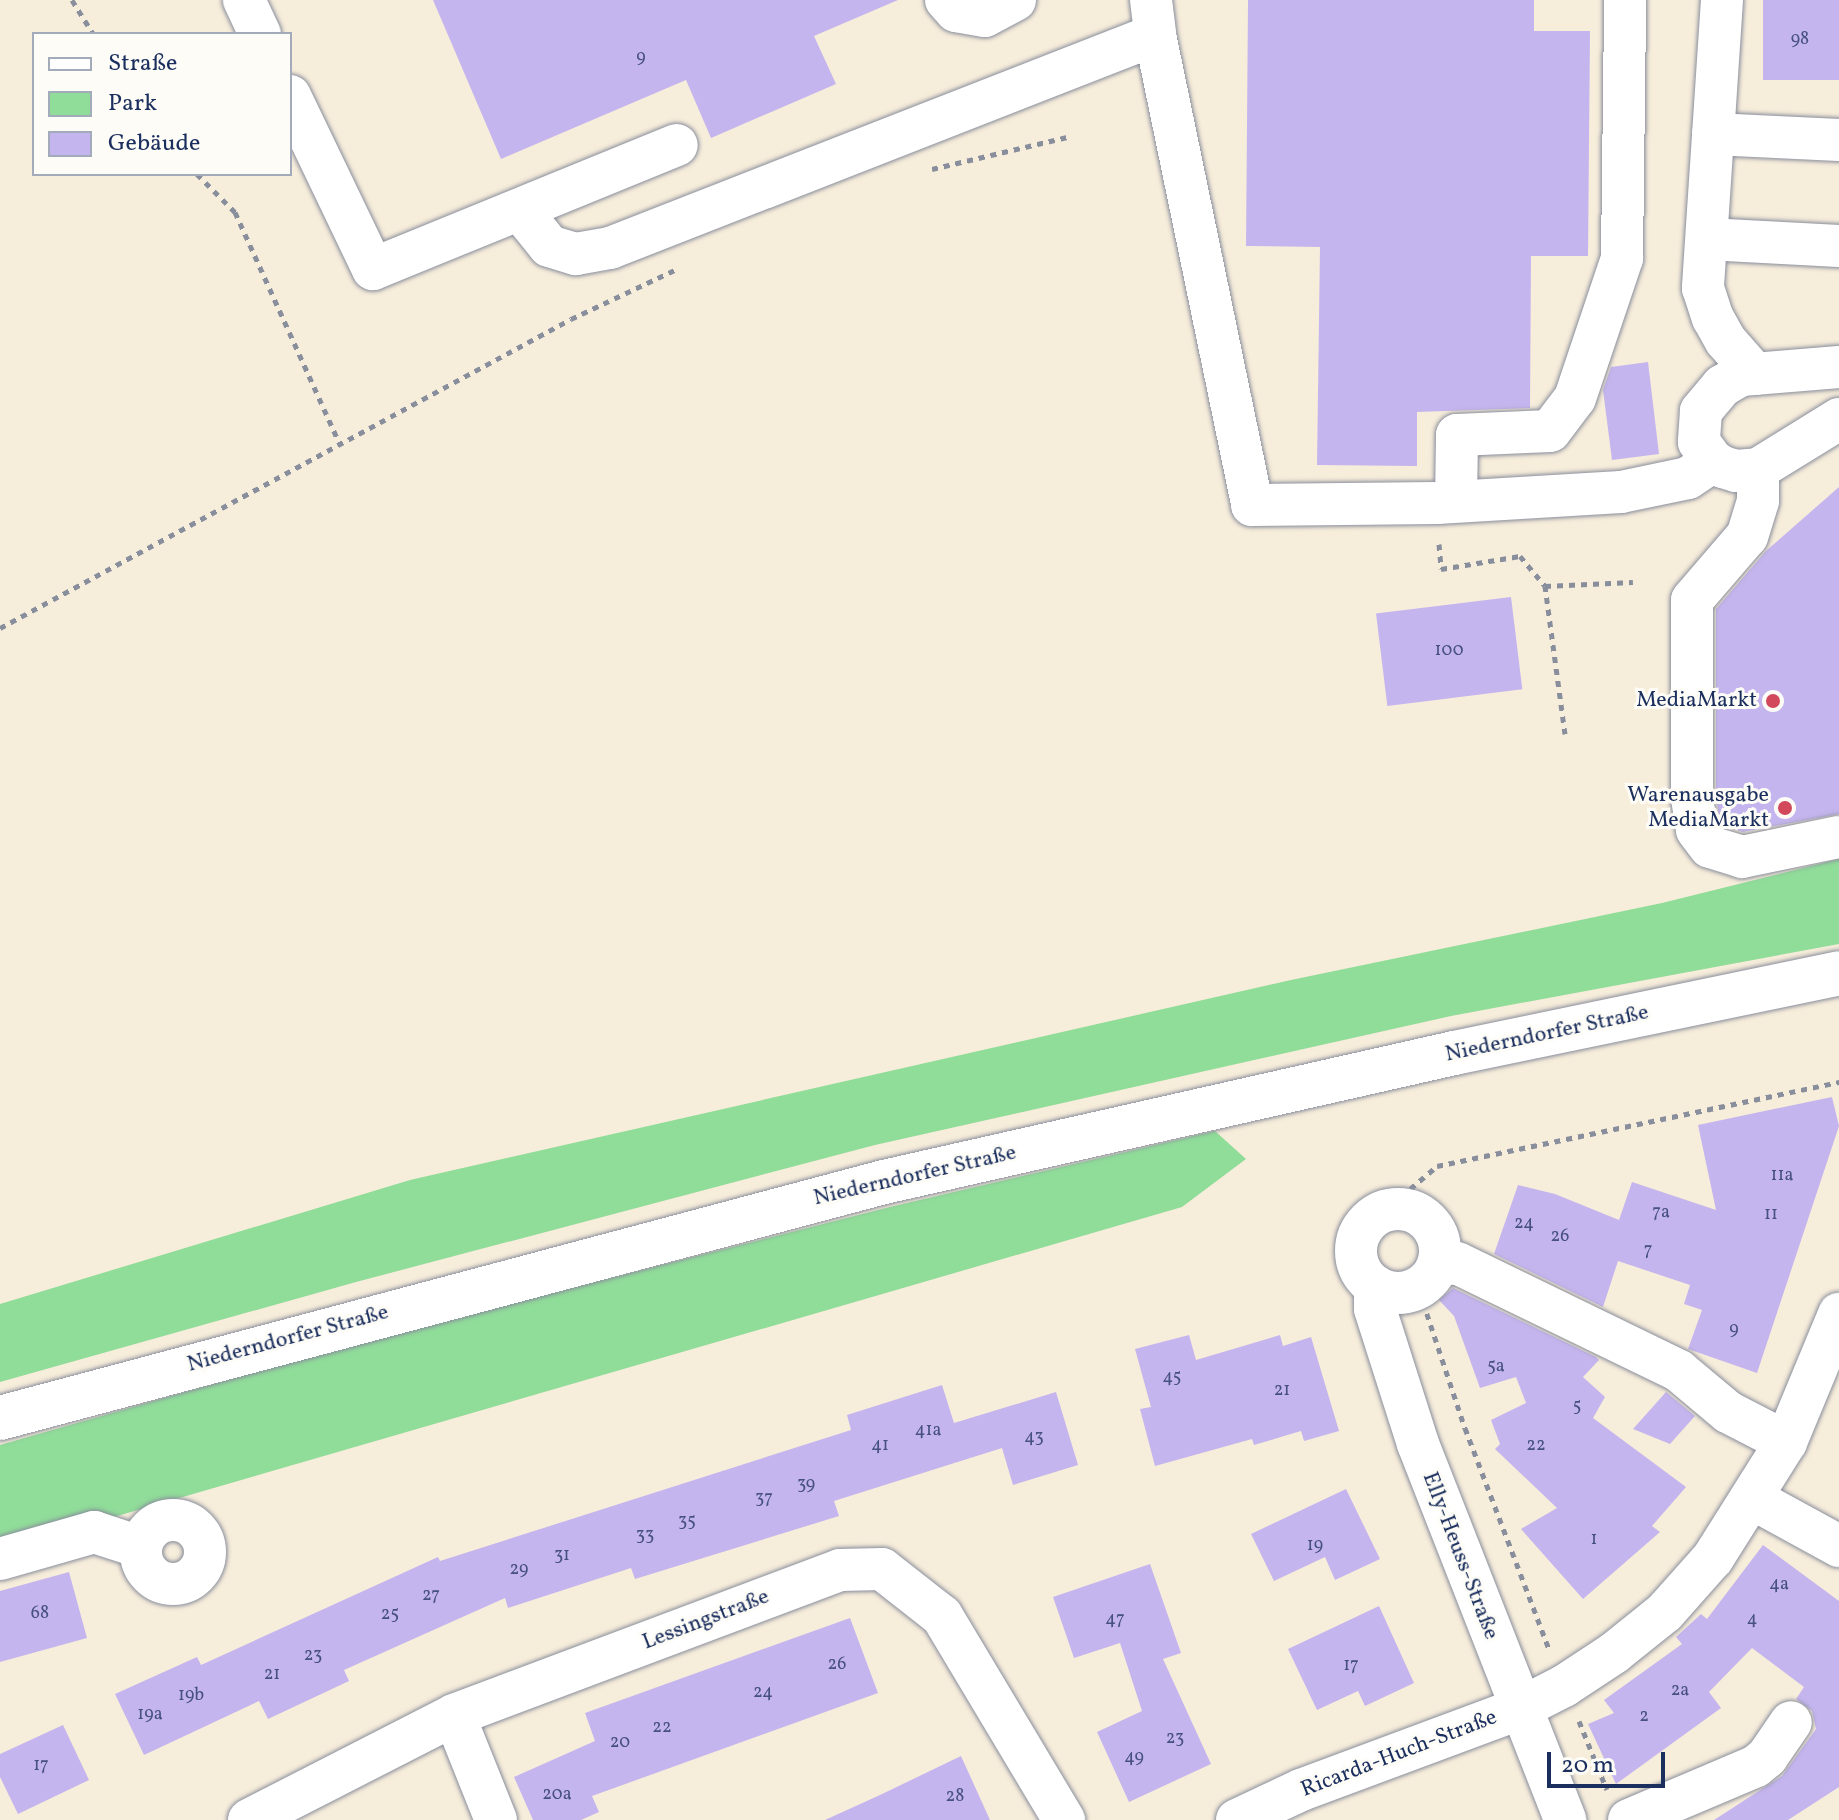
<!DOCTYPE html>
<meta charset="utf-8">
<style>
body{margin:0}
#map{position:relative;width:1839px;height:1820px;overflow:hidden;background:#f7eddb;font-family:Vollkorn,serif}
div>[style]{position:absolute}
.green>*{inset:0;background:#90dc99}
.building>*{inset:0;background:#c5b5ee;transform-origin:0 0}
.path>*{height:5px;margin-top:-2.5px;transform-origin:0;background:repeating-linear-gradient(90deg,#898e9c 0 6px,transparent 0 12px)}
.roads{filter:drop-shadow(0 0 2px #898e9c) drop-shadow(0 0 2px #898e9c)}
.minor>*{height:42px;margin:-21px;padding:0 21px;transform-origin:21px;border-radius:21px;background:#fff}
.minor>.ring{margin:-21px;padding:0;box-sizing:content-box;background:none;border:42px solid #fff;border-radius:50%}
.major>*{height:44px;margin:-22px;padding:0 22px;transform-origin:22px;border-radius:22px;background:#fff}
.dots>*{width:22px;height:22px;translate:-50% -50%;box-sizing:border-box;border:4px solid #fdfcf7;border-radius:50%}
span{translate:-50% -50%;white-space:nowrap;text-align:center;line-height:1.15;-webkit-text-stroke:6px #fdfcf7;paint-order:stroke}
.number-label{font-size:18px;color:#465082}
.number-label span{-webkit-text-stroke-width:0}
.poi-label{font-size:22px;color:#1b2f5e}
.right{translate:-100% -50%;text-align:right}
.street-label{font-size:22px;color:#1b2f5e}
.legend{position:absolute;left:32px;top:32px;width:260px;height:144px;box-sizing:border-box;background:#fdfcf7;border:2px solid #a3aaba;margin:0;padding:10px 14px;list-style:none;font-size:24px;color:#1b2f5e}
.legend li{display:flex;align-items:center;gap:16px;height:40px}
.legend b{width:40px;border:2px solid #a3aaba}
.scale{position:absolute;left:1547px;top:1752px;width:118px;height:36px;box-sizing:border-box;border:4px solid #1b2f5e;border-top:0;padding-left:10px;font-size:24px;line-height:28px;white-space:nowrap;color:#1b2f5e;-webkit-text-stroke:6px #fdfcf7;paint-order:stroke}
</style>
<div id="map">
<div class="green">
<div style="clip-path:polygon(1839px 859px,1839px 944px,1451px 1016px,875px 1145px,356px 1282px,0 1382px,0 1304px,410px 1180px,1291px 980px,1662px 903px)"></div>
<div style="clip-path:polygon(1215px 1131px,1246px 1159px,1182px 1207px,0 1550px,0 1445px,371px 1339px,890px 1207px)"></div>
</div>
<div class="building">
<div style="clip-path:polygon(433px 0,898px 0,814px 36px,836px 84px,711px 138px,686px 80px,501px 159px)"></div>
<div style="clip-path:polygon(1248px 0,1534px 0,1534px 31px,1590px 31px,1588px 256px,1531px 256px,1530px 408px,1417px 412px,1417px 466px,1317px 465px,1320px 247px,1246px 246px)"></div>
<div style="left:1763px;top:0;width:76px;height:80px"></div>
<div style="clip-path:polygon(1648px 362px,1659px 454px,1612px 460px,1603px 390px,1611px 367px)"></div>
<div style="clip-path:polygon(1839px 487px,1839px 814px,1743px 832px,1727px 827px,1719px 817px,1716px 796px,1716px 609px,1766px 551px)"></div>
<div style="left:1511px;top:597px;width:93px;height:136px;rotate:83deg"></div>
<div style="clip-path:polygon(1832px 1097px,1839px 1126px,1757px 1373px,1688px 1349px,1702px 1310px,1684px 1304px,1690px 1285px,1618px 1261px,1603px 1307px,1494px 1254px,1518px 1185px,1555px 1194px,1619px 1220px,1632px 1182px,1716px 1210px,1698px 1125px)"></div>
<div style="clip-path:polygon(1453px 1288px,1596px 1357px,1599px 1360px,1583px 1377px,1605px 1397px,1593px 1418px,1686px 1487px,1652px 1526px,1660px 1532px,1583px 1599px,1521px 1529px,1557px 1508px,1495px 1449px,1500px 1444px,1491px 1420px,1526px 1403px,1516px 1377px,1480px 1388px,1454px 1316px,1439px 1300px)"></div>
<div style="clip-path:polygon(1189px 1335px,1196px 1360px,1280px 1335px,1283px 1346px,1311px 1337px,1339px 1431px,1304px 1441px,1301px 1431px,1254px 1445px,1252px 1439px,1155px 1466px,1140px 1409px,1151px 1407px,1135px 1349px)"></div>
<div style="clip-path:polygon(942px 1385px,954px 1423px,1056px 1392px,1078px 1465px,1013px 1485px,1002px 1448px,834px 1501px,839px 1516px,635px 1579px,631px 1568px,508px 1608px,505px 1598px,344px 1670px,349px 1681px,268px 1719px,259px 1701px,144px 1755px,115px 1694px,197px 1657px,201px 1665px,438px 1557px,440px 1561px,851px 1430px,847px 1415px)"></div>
<div style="clip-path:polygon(1666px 1392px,1695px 1416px,1670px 1444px,1633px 1429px)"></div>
<div style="clip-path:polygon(1346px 1489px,1380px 1559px,1335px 1580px,1325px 1557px,1274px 1581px,1251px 1534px)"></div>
<div style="clip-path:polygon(1763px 1545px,1839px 1601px,1839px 1787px,1788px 1820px,1714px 1820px,1782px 1776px,1816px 1729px,1812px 1711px,1796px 1699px,1804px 1687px,1752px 1648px,1709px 1692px,1721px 1708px,1616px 1784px,1588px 1724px,1614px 1713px,1604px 1700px,1682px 1644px,1676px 1637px,1701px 1614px,1707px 1619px)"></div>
<div style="clip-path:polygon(1150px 1564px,1181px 1653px,1163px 1659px,1211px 1764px,1129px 1802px,1097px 1732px,1142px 1711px,1120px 1643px,1074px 1658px,1053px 1597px)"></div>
<div style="clip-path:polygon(69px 1572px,87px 1638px,0 1662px,0 1591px)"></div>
<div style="clip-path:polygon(1379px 1606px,1414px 1683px,1365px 1706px,1358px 1691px,1317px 1710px,1288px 1649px)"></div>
<div style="clip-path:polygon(850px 1618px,878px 1693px,592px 1796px,599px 1812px,581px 1820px,533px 1820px,514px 1777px,595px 1741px,585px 1713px)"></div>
<div style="clip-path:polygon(63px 1725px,89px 1780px,18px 1814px,0 1777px,0 1754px)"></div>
<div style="clip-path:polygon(961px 1756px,990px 1820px,825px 1820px,880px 1795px)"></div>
</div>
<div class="path">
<div style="left:72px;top:0;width:40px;rotate:58deg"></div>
<div style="left:932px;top:169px;width:139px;rotate:-13.3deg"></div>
<div style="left:197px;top:174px;width:54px;rotate:45deg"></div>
<div style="left:235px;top:212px;width:256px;rotate:65.7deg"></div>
<div style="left:1439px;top:544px;width:25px;rotate:85deg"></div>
<div style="left:1441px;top:569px;width:80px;rotate:-9.3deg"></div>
<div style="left:1520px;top:556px;width:39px;rotate:50deg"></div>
<div style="left:0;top:628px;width:649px;rotate:-28.42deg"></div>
<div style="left:571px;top:319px;width:117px;rotate:-25.3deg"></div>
<div style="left:1565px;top:734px;width:149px;rotate:-97.7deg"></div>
<div style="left:1545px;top:586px;width:88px;rotate:-2.6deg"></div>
<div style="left:1383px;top:1212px;width:71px;rotate:-40.4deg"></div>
<div style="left:1437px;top:1166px;width:411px;rotate:-11.8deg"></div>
<div style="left:1423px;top:1302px;width:133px;rotate:71.6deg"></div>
<div style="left:1465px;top:1428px;width:236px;rotate:69.2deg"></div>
<div style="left:1579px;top:1721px;width:74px;rotate:67.9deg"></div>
</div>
<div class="roads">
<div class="minor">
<div style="left:244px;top:0;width:38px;rotate:65deg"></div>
<div style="left:946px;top:0;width:15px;rotate:48deg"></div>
<div style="left:956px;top:11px;width:29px;rotate:10deg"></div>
<div style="left:985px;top:16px;width:34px;rotate:-28deg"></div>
<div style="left:1151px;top:0;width:35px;rotate:83deg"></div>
<div style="left:1155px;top:35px;width:480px;rotate:78.3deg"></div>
<div style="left:1252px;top:505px;width:185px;rotate:-0.6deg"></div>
<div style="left:1437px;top:503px;width:184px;rotate:-3.4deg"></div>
<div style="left:1621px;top:492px;width:68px;rotate:-11.8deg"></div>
<div style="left:1688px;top:478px;width:30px;rotate:-34deg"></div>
<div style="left:1722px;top:0;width:289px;rotate:93.8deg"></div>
<div style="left:1703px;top:288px;width:32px;rotate:72deg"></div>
<div style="left:1713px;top:318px;width:26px;rotate:61deg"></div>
<div style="left:1726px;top:341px;width:44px;rotate:48.7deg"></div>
<div style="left:290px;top:96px;width:192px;rotate:64.4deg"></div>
<div style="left:373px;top:269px;width:328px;rotate:-22.2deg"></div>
<div style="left:1713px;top:134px;width:126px;rotate:2.7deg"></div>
<div style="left:520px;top:210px;width:46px;rotate:51.1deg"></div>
<div style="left:549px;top:246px;width:28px;rotate:17deg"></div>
<div style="left:576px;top:254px;width:35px;rotate:-10deg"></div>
<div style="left:610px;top:248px;width:585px;rotate:-21.35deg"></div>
<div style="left:1707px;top:239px;width:132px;rotate:3deg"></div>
<div style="left:1839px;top:367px;width:98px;rotate:175.3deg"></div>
<div style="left:1741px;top:375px;width:22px;rotate:150deg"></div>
<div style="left:1722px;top:386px;width:33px;rotate:130deg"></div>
<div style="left:1701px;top:411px;width:31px;rotate:94deg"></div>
<div style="left:1699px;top:442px;width:24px;rotate:54deg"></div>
<div style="left:1713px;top:461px;width:12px;rotate:31deg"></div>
<div style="left:1723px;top:467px;width:14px;rotate:17deg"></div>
<div style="left:1736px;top:471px;width:22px;rotate:-5deg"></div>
<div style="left:1758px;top:469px;width:95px;rotate:-31.7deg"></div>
<div style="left:1758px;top:469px;width:32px;rotate:90deg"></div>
<div style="left:1758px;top:501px;width:37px;rotate:107deg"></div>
<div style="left:1747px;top:536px;width:84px;rotate:130.7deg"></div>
<div style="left:1692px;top:600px;width:198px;rotate:90deg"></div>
<div style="left:1692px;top:798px;width:32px;rotate:81deg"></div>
<div style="left:1697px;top:830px;width:21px;rotate:53deg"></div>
<div style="left:1710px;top:847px;width:34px;rotate:17deg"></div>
<div style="left:1742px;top:857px;width:99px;rotate:-11.7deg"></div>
<div style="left:1456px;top:501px;width:66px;rotate:-89.1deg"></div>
<div style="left:1457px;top:435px;width:93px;rotate:-2.5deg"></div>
<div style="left:1550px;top:431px;width:41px;rotate:-52.9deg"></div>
<div style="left:1575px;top:398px;width:148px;rotate:-71.4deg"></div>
<div style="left:1622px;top:258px;width:258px;rotate:-89.3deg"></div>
<div class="ring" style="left:1356px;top:1209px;width:42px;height:42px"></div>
<div style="left:1438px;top:1265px;width:19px;rotate:-6deg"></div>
<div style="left:1457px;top:1263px;width:247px;rotate:25.9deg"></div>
<div style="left:1679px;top:1371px;width:64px;rotate:39.9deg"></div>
<div style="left:1728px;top:1412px;width:65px;rotate:27.3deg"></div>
<div style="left:1375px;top:1286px;width:23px;rotate:90deg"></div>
<div style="left:1375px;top:1309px;width:142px;rotate:72.3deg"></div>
<div style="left:1418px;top:1444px;width:404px;rotate:68.6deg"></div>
<div style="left:1753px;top:1499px;width:98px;rotate:28.7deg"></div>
<div class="ring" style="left:141px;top:1520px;width:22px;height:22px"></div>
<div style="left:0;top:1559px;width:98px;rotate:-16deg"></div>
<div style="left:94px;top:1532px;width:48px;rotate:18.1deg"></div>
<div style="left:454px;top:1715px;width:113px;rotate:68.2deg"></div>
<div style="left:249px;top:1820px;width:230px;rotate:-27.1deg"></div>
<div style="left:454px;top:1715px;width:412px;rotate:-20.6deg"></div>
<div style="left:840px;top:1570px;width:42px;rotate:-1.4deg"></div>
<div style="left:882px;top:1569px;width:76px;rotate:38.1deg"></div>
<div style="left:942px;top:1616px;width:238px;rotate:59.1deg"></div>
<div style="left:1237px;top:1820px;width:71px;rotate:-25.1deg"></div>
<div style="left:1301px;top:1790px;width:233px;rotate:-20.4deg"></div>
<div style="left:1519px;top:1709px;width:51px;rotate:-27.1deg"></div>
<div style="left:1564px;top:1686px;width:60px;rotate:-33.4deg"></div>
<div style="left:1614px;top:1653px;width:65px;rotate:-38.8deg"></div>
<div style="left:1665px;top:1612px;width:72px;rotate:-48.4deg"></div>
<div style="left:1713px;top:1558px;width:137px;rotate:-57.8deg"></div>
<div style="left:1786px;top:1442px;width:139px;rotate:-67.5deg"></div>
<div style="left:1629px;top:1820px;width:138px;rotate:-23deg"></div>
<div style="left:1756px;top:1766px;width:14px;rotate:-39deg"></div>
<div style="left:1767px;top:1757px;width:42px;rotate:-55.6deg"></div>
</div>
<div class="major">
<div style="left:0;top:1418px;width:915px;rotate:-14.95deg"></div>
<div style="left:884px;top:1182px;width:584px;rotate:-12.75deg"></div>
<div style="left:1454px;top:1053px;width:393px;rotate:-11.7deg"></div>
</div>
</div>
<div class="dots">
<div style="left:1773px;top:701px;background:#d1495b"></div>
<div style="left:1785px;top:808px;background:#d1495b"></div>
</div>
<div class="number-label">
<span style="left:1800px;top:40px">98</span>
<span style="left:641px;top:58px">9</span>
<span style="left:1449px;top:651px">100</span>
<span style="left:1782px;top:1176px">11a</span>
<span style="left:1661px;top:1213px">7a</span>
<span style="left:1771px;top:1215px">11</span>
<span style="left:1524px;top:1224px">24</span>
<span style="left:1560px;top:1237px">26</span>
<span style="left:1648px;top:1251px">7</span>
<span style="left:1734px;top:1330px">9</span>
<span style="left:1496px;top:1367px">5a</span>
<span style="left:1172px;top:1378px">45</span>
<span style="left:1282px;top:1391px">21</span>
<span style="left:1577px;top:1407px">5</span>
<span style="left:928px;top:1431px">41a</span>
<span style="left:1034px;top:1438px">43</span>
<span style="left:880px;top:1446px">41</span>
<span style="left:1536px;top:1446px">22</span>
<span style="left:806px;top:1485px">39</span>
<span style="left:764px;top:1499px">37</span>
<span style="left:687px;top:1522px">35</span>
<span style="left:645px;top:1536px">33</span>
<span style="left:1594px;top:1540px">1</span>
<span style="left:1315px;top:1546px">19</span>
<span style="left:562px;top:1556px">31</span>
<span style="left:519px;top:1570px">29</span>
<span style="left:1779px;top:1585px">4a</span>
<span style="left:431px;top:1596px">27</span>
<span style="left:40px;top:1614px">68</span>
<span style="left:390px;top:1615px">25</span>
<span style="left:1115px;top:1620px">47</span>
<span style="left:1752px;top:1620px">4</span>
<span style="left:313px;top:1656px">23</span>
<span style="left:837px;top:1665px">26</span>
<span style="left:1351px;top:1666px">17</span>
<span style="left:272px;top:1675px">21</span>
<span style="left:1680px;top:1691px">2a</span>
<span style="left:763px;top:1693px">24</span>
<span style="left:191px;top:1696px">19b</span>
<span style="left:150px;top:1715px">19a</span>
<span style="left:1644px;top:1717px">2</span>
<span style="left:662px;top:1728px">22</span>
<span style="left:1175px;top:1739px">23</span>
<span style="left:620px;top:1743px">20</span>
<span style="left:1134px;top:1758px">49</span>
<span style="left:41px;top:1766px">17</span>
<span style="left:557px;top:1795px">20a</span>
<span style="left:955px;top:1797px">28</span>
</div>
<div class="poi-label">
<span class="right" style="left:1757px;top:701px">MediaMarkt</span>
<span class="right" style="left:1769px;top:808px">Warenausgabe<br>MediaMarkt</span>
</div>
<div class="street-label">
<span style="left:1547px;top:1034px;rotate:-12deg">Niederndorfer Straße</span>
<span style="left:915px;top:1176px;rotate:-13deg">Niederndorfer Straße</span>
<span style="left:288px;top:1339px;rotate:-15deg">Niederndorfer Straße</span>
<span style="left:1460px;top:1556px;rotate:69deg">Elly-Heuss-Straße</span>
<span style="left:706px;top:1620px;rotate:-21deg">Lessingstraße</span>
<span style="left:1399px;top:1754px;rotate:-21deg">Ricarda-Huch-Straße</span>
</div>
<ul class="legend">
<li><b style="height:10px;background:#fff"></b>Straße</li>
<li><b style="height:22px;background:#90dc99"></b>Park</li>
<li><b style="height:22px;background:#c5b5ee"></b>Gebäude</li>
</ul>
<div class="scale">20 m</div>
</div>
